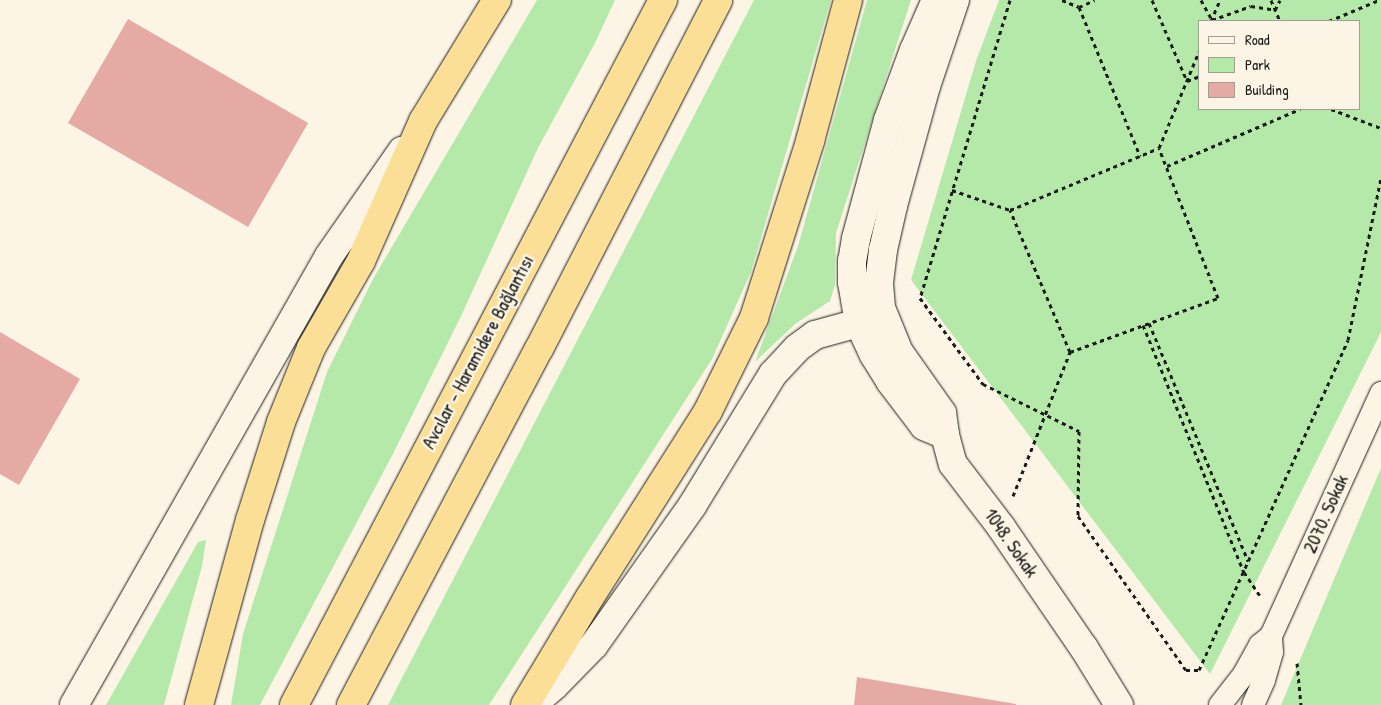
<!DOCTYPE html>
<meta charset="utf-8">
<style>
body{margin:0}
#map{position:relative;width:1381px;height:705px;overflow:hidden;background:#fcf5e5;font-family:"Patrick Hand",sans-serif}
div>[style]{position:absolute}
.green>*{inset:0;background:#b5e9aa}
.building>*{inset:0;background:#e5aaa3;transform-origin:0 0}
.path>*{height:3px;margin-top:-1.5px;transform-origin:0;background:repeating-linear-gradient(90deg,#1c1c1c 0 4px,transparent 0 8px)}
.roads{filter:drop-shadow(0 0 1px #1c1c1c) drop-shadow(0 0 1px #1c1c1c)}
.street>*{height:22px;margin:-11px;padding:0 11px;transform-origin:11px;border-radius:11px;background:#fcf5e5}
.secondary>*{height:28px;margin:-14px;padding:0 14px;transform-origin:14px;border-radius:14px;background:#fcf5e5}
.highway>*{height:28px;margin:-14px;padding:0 14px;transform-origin:14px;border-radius:14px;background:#fbdf96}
span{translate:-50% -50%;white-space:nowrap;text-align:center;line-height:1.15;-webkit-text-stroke:5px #fcf5e5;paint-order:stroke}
.street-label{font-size:19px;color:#1c1c1c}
.legend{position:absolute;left:1198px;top:20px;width:162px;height:90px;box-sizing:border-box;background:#fcf5e5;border:1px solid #a29e95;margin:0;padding:6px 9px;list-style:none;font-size:15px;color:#1c1c1c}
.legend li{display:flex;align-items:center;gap:10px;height:25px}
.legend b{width:25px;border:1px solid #a29e95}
</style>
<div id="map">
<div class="green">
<div style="clip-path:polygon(537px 0,615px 0,595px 43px,538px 148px,462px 314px,394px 452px,260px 705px,231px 705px,243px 634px,327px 372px,373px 279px)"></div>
<div style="clip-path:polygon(754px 0,831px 0,751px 272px,712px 359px,489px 705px,388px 705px)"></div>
<div style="clip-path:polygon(867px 0,911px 0,836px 233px,835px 285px,830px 301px,795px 324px,755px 362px,798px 246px)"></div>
<div style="clip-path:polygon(evenodd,999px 0,1381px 0,1381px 332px,1210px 674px,911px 280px,976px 61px,999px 0,1200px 21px,1360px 21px,1360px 109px,1200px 109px,1200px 21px)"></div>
<div style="clip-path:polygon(1381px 468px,1381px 705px,1281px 705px)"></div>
<div style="clip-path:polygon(206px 540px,202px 566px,164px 705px,106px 705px,198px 542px)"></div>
</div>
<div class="building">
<div style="left:128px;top:19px;width:208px;height:120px;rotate:30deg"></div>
<div style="clip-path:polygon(0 332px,80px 379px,19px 485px,0 474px)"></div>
<div style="clip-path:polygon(857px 677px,1016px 704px,1016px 705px,854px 705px)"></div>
</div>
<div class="path">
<div style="left:1010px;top:0;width:311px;rotate:106.8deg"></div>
<div style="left:920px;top:298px;width:107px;rotate:53.8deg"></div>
<div style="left:983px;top:384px;width:107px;rotate:26.1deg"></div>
<div style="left:1079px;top:431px;width:85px;rotate:90.7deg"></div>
<div style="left:1078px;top:516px;width:188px;rotate:55deg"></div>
<div style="left:1186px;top:670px;width:13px"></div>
<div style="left:1199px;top:670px;width:362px;rotate:-65.7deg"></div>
<div style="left:1348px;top:340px;width:165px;rotate:-78.5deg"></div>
<div style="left:1062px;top:0;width:18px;rotate:22deg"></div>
<div style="left:1079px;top:7px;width:161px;rotate:67.7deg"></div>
<div style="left:1152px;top:0;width:88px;rotate:66.6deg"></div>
<div style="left:1187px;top:81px;width:14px;rotate:-21deg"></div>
<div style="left:1201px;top:0;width:23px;rotate:61deg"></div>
<div style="left:1212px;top:20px;width:41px;rotate:-19.7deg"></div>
<div style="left:1251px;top:6px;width:24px;rotate:9deg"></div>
<div style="left:1275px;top:10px;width:11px;rotate:-63deg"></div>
<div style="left:1271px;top:0;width:23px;rotate:67deg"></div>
<div style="left:1079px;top:7px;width:17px;rotate:-24deg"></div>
<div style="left:1211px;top:21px;width:23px;rotate:-67deg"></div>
<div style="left:1329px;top:21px;width:54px;rotate:-22.8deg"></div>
<div style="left:1331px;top:109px;width:53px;rotate:20.8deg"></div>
<div style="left:1167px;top:166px;width:145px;rotate:-23.2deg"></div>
<div style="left:952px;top:190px;width:61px;rotate:19deg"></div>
<div style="left:1149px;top:323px;width:258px;rotate:67.4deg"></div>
<div style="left:1143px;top:325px;width:267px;rotate:67.8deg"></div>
<div style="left:1244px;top:572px;width:29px;rotate:56deg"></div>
<div style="left:1070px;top:352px;width:154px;rotate:-112.9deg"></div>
<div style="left:1010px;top:210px;width:161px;rotate:-22.6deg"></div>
<div style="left:1013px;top:496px;width:155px;rotate:-68.4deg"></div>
<div style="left:1070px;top:352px;width:158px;rotate:-20deg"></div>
<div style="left:1218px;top:298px;width:161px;rotate:-111.5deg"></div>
<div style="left:1159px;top:148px;width:107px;rotate:-67.5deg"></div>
<div style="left:1297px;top:663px;width:42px;rotate:84.6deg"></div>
</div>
<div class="roads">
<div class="street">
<div style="left:1220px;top:705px;width:39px;rotate:-52deg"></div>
<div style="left:1244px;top:674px;width:33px;rotate:-61deg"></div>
<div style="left:1260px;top:645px;width:14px;rotate:-39deg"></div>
<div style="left:1271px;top:636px;width:267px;rotate:-65.6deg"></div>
<div style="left:1253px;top:705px;width:27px;rotate:-66deg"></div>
<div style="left:1264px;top:680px;width:29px;rotate:-74deg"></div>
<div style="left:1272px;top:652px;width:16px;rotate:-94deg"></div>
</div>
<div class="secondary">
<div style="left:936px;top:0;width:55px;rotate:113.7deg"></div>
<div style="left:914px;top:50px;width:75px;rotate:110.4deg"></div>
<div style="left:888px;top:120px;width:123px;rotate:105.1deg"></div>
<div style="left:856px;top:239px;width:22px;rotate:100deg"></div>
<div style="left:852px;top:261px;width:21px;rotate:90deg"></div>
<div style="left:852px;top:282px;width:42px;rotate:80.3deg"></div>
<div style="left:859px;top:323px;width:35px;rotate:65deg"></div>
<div style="left:874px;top:355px;width:31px;rotate:58deg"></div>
<div style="left:890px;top:381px;width:56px;rotate:52.9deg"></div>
<div style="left:924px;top:426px;width:23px;rotate:23deg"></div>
<div style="left:955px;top:0;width:91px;rotate:108.6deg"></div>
<div style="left:926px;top:86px;width:124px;rotate:105.4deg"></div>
<div style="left:893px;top:206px;width:45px;rotate:102.8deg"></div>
<div style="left:883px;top:250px;width:34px;rotate:97deg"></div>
<div style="left:879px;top:284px;width:24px;rotate:85deg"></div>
<div style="left:881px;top:308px;width:48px;rotate:67.8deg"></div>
<div style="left:899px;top:352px;width:75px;rotate:54.8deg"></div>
<div style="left:942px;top:413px;width:22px;rotate:82deg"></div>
<div style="left:945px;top:435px;width:30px;rotate:75deg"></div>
<div style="left:953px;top:464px;width:79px;rotate:52.7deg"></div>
<div style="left:1001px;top:527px;width:147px;rotate:55.6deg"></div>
<div style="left:1084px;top:648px;width:67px;rotate:58.4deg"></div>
<div style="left:74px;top:705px;width:516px;rotate:-60.41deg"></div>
<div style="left:329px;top:256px;width:128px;rotate:-55.2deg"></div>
<div style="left:532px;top:705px;width:29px;rotate:-41deg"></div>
<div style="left:554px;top:686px;width:57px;rotate:-45.7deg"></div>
<div style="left:594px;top:645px;width:170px;rotate:-54.8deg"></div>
<div style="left:692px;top:506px;width:155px;rotate:-58.5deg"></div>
<div style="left:773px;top:374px;width:35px;rotate:-47deg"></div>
<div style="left:797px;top:348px;width:22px;rotate:-36deg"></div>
<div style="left:815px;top:335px;width:46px;rotate:-15.3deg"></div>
<div style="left:859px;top:323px;width:18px;rotate:-27deg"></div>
<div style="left:875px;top:315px;width:9px;rotate:-49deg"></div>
</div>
<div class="highway">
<div style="left:199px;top:705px;width:192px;rotate:-74.6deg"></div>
<div style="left:250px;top:520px;width:103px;rotate:-72.4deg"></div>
<div style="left:281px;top:422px;width:80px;rotate:-67.9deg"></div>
<div style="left:311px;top:348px;width:100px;rotate:-60.1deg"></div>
<div style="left:361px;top:261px;width:153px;rotate:-66.1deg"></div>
<div style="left:423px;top:121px;width:142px;rotate:-58.6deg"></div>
<div style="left:294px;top:705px;width:796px;rotate:-62.37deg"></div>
<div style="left:351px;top:705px;width:403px;rotate:-62.2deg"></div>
<div style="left:539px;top:349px;width:392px;rotate:-62.8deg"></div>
<div style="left:525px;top:705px;width:126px;rotate:-59deg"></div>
<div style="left:590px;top:597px;width:220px;rotate:-57.6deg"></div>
<div style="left:708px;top:411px;width:104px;rotate:-63.7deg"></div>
<div style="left:754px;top:318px;width:186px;rotate:-72.4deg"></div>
<div style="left:810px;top:141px;width:146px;rotate:-74.9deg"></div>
</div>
</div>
<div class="street-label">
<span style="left:478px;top:352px;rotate:-62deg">Avcılar - Haramidere Bağlantısı</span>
<span style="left:1326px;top:514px;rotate:-66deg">2070. Sokak</span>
<span style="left:1011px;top:543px;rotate:55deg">1048. Sokak</span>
</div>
<ul class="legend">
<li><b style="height:6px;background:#fcf5e5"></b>Road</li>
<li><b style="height:14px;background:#b5e9aa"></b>Park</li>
<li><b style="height:14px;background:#e5aaa3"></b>Building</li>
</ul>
</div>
